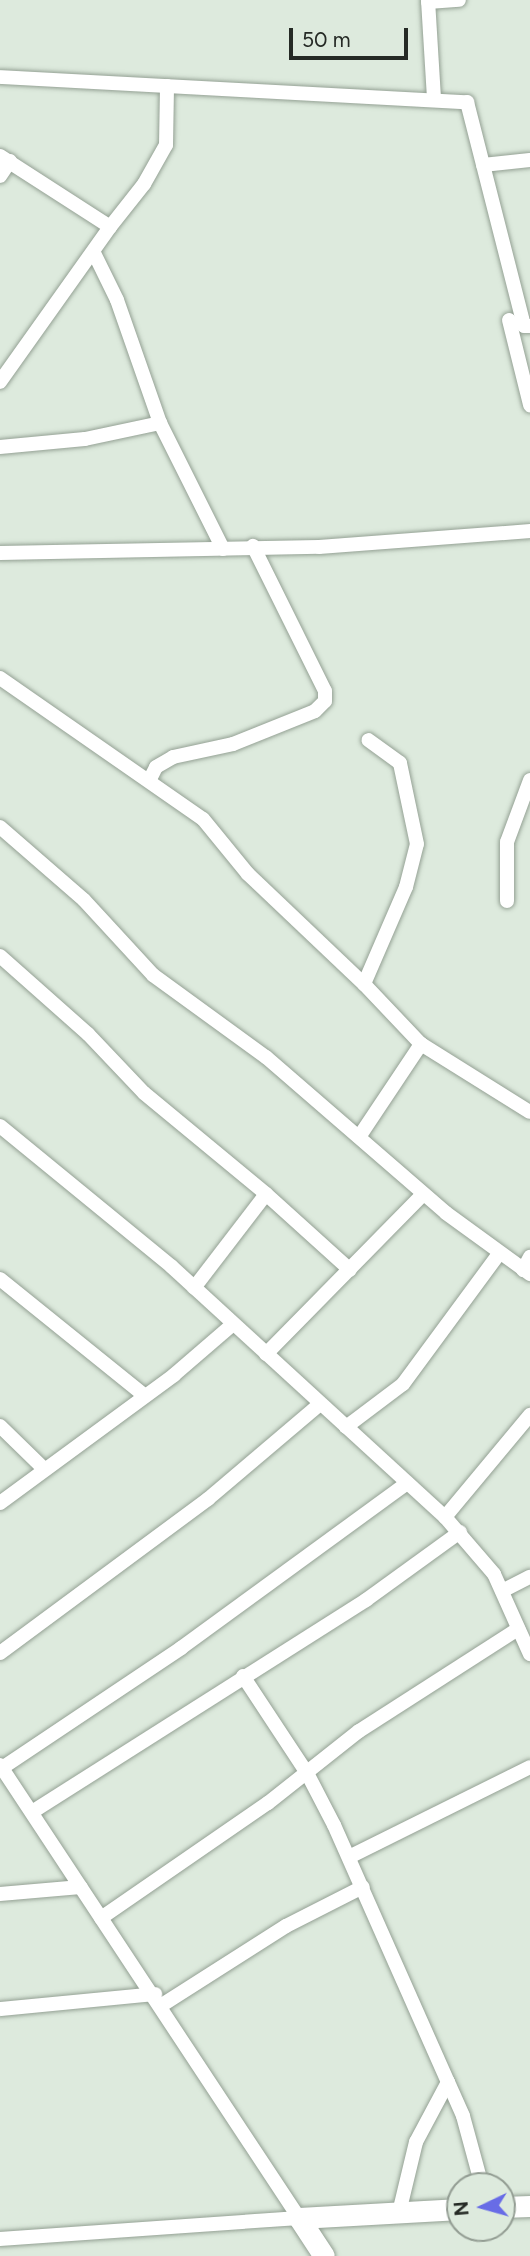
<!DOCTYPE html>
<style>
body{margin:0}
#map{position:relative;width:530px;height:2256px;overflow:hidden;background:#ddeadd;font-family:Figtree,sans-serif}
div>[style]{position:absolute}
.roads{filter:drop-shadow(0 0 2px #94a194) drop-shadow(0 0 2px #94a194)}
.street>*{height:14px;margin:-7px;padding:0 7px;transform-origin:7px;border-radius:7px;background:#fff}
.secondary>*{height:21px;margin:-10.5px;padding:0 10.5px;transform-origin:10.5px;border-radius:10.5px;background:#fff}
span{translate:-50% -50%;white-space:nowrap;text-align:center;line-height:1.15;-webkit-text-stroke:7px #ddeadd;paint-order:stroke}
.north{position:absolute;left:446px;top:2172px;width:70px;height:70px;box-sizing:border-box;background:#ddeadd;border:2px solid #939d93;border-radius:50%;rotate:265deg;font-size:19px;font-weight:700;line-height:28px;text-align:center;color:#252a25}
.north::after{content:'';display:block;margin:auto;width:24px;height:32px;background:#686ce6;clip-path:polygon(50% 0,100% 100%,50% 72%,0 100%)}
.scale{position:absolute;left:289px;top:28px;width:119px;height:32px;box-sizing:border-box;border:4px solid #252a25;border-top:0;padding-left:9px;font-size:21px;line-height:24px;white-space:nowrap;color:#252a25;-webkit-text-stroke:5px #ddeadd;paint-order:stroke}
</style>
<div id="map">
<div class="roads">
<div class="street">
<div style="left:428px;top:0;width:99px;rotate:86.5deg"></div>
<div style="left:428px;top:2px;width:31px;rotate:-4deg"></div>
<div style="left:0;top:77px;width:468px;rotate:3.1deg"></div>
<div style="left:467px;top:102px;width:231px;rotate:75.7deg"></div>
<div style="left:524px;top:326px;width:6px"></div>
<div style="left:0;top:156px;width:131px;rotate:32.8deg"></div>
<div style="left:110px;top:227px;width:190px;rotate:125.4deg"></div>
<div style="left:483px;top:165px;width:47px;rotate:-6.1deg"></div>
<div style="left:0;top:176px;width:18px;rotate:-56deg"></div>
<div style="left:110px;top:227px;width:55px;rotate:-51.7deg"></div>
<div style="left:144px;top:184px;width:45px;rotate:-60.6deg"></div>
<div style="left:166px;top:145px;width:59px;rotate:-89deg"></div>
<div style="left:94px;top:253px;width:52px;rotate:63.9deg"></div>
<div style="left:117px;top:300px;width:130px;rotate:70.7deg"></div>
<div style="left:160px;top:423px;width:141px;rotate:63.4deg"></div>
<div style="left:509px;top:320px;width:88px;rotate:76.1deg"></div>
<div style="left:0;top:447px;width:85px;rotate:-5.4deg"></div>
<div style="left:85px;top:439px;width:77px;rotate:-12deg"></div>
<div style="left:0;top:553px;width:319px;rotate:-1.1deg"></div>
<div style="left:319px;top:547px;width:212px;rotate:-4.3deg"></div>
<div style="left:0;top:678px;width:247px;rotate:34.8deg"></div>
<div style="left:203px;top:819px;width:71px;rotate:50.7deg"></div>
<div style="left:248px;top:874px;width:160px;rotate:43.5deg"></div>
<div style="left:364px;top:984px;width:83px;rotate:46.5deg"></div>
<div style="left:421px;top:1044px;width:128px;rotate:32deg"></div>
<div style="left:150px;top:779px;width:13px;rotate:-63deg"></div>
<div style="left:156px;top:767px;width:20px;rotate:-30deg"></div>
<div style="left:173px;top:757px;width:61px;rotate:-12.2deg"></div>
<div style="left:233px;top:744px;width:88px;rotate:-21.9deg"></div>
<div style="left:315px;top:711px;width:14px;rotate:-45deg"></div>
<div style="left:325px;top:701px;width:10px;rotate:-90deg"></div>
<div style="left:325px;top:691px;width:162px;rotate:-116.4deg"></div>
<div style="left:0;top:827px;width:111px;rotate:41deg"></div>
<div style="left:84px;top:900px;width:102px;rotate:47.4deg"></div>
<div style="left:153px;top:975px;width:140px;rotate:36deg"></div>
<div style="left:266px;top:1057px;width:238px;rotate:40.9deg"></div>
<div style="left:446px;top:1213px;width:104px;rotate:36deg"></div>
<div style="left:507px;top:901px;width:59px;rotate:-90deg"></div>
<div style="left:507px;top:842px;width:66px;rotate:-69.6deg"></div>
<div style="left:0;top:956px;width:118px;rotate:41.6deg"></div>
<div style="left:88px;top:1034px;width:81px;rotate:46.5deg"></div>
<div style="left:144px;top:1093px;width:158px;rotate:39.6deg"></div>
<div style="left:266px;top:1194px;width:118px;rotate:127.5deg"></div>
<div style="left:364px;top:984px;width:106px;rotate:-66.6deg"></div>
<div style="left:406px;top:887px;width:44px;rotate:-75.7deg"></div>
<div style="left:417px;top:844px;width:83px;rotate:-101.9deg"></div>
<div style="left:400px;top:763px;width:39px;rotate:-144deg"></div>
<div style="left:0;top:1126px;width:222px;rotate:39.3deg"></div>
<div style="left:172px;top:1267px;width:370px;rotate:42.5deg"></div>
<div style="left:445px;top:1517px;width:75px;rotate:49.3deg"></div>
<div style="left:494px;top:1574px;width:88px;rotate:65.8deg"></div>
<div style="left:359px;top:1137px;width:112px;rotate:-56.3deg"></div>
<div style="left:266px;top:1194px;width:113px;rotate:42.1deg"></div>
<div style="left:523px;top:1270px;width:15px;rotate:-62deg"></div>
<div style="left:0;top:1279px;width:186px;rotate:38.9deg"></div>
<div style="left:266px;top:1354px;width:224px;rotate:-45.5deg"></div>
<div style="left:0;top:1426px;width:62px;rotate:44.3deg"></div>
<div style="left:346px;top:1427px;width:71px;rotate:-37deg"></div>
<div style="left:403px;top:1384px;width:160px;rotate:-53.6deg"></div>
<div style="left:0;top:1503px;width:216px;rotate:-36.3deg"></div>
<div style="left:174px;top:1375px;width:78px;rotate:-40.8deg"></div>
<div style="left:445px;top:1517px;width:133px;rotate:-50.2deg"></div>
<div style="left:504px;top:1590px;width:29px;rotate:-27deg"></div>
<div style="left:0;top:1653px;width:259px;rotate:-36.5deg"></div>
<div style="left:208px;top:1499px;width:147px;rotate:-40.3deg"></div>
<div style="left:243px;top:1676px;width:116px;rotate:56.6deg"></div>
<div style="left:307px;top:1773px;width:59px;rotate:62.6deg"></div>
<div style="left:334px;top:1825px;width:281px;rotate:66.1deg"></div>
<div style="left:448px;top:2082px;width:68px;rotate:118.1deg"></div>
<div style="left:416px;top:2142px;width:73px;rotate:103.5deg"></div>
<div style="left:0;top:1765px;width:543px;rotate:56.57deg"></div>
<div style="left:299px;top:2218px;width:300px;rotate:176deg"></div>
<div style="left:2px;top:1768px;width:216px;rotate:-33.8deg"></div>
<div style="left:181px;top:1648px;width:280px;rotate:-36.1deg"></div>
<div style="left:32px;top:1812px;width:396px;rotate:-32.4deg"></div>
<div style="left:366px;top:1600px;width:116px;rotate:-35.9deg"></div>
<div style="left:349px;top:1857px;width:202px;rotate:-26.4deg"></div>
<div style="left:0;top:1894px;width:81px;rotate:-4.9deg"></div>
<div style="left:101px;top:1918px;width:203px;rotate:-34.6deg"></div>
<div style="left:268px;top:1803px;width:116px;rotate:-38.4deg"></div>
<div style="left:359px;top:1731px;width:189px;rotate:-32.7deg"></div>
<div style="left:162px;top:2005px;width:147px;rotate:-32.5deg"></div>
<div style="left:286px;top:1926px;width:86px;rotate:-26.9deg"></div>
<div style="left:0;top:2009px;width:156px;rotate:-5.5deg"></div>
<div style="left:448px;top:2082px;width:37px;rotate:66deg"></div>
<div style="left:463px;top:2116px;width:73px;rotate:74.8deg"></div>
</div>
<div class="secondary">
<div style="left:502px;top:2207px;width:28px;rotate:-2deg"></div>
<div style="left:299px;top:2218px;width:161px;rotate:-3.2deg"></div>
<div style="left:299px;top:2218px;width:45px;rotate:56.7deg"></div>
</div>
</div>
<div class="north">N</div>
<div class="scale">50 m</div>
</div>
